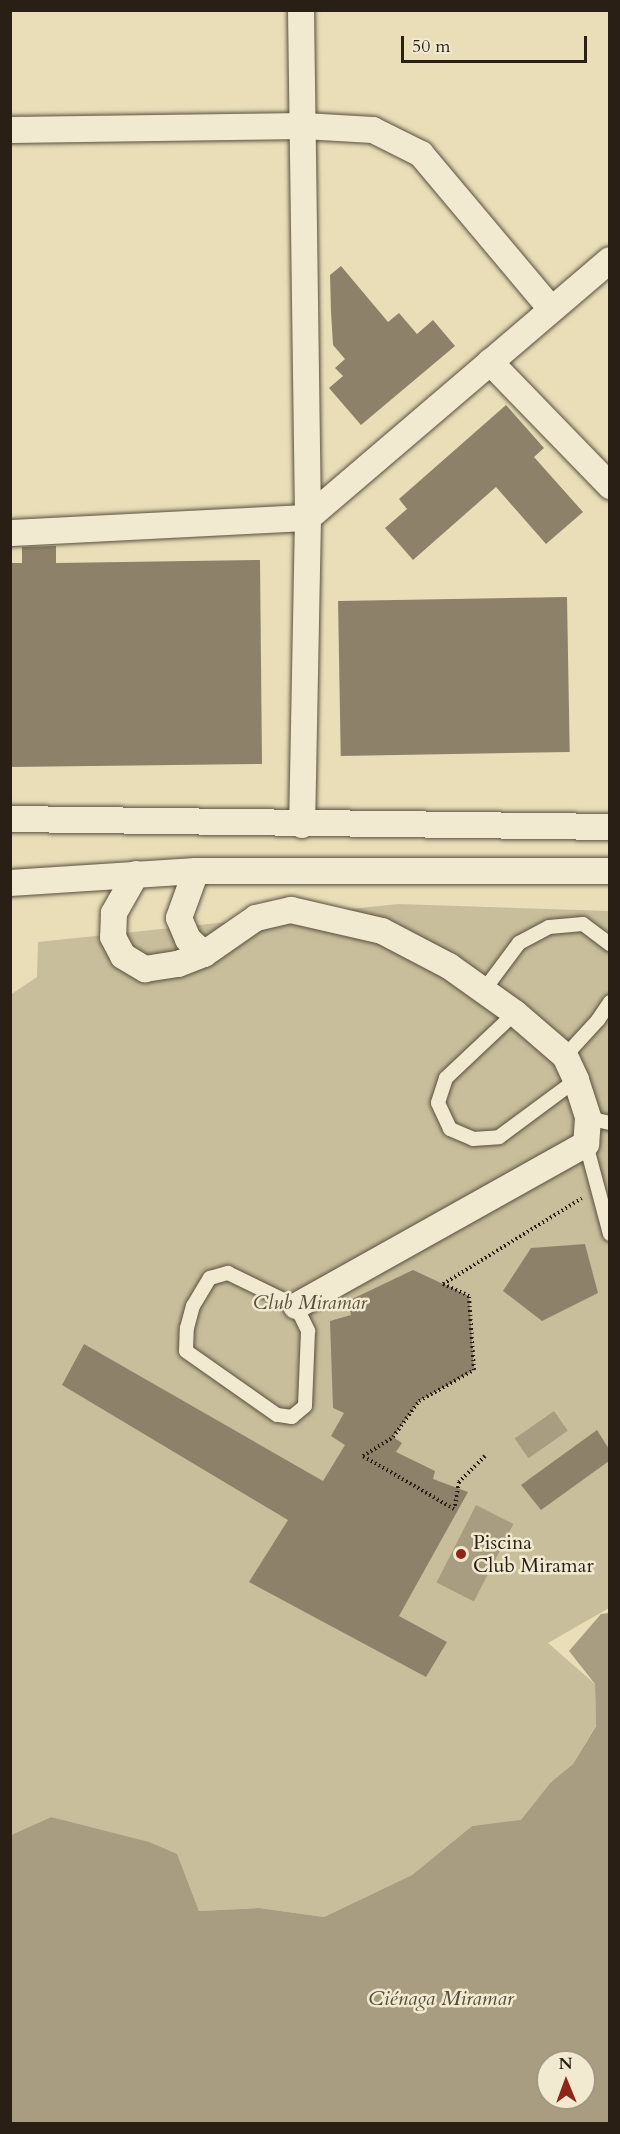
<!DOCTYPE html>
<meta charset="utf-8">
<style>
body{margin:0}
#map{position:relative;width:620px;height:2134px;overflow:hidden;background:#e9deb8;font-family:Cardo,serif}
div>[style]{position:absolute}
.green>*{inset:0;background:#c8be9c}
.water>*{inset:0;background:#a89d80;transform-origin:0 0}
.building>*{inset:0;background:#8d8269;transform-origin:0 0}
.path>*{height:4px;margin-top:-2px;transform-origin:0;background:repeating-linear-gradient(90deg,#291f14 0 1.5px,transparent 0 4.5px)}
.roads{filter:drop-shadow(0 0 2px #594f3d) drop-shadow(0 0 2px #594f3d)}
.lane>*{height:14px;margin:-7px;padding:0 7px;transform-origin:7px;border-radius:7px;background:#f1ead1}
.street>*{height:26px;margin:-13px;padding:0 13px;transform-origin:13px;border-radius:13px;background:#f1ead1}
.dots>*{width:16px;height:16px;translate:-50% -50%;box-sizing:border-box;border:3px solid #f1ead1;border-radius:50%}
span{translate:-50% -50%;white-space:nowrap;text-align:center;line-height:1.15;-webkit-text-stroke:5px #f1ead1;paint-order:stroke}
.park-label{font-size:20px;color:#594f3d;font-style:italic}
.poi-label{font-size:20px;color:#291f14}
.left{translate:0 -50%;text-align:left}
.water-label{font-size:21px;color:#554b3a;font-style:italic}
.frame{position:absolute;inset:0;border:12px solid #291f14;pointer-events:none}
.north{position:absolute;left:536px;top:2050px;width:60px;height:60px;box-sizing:border-box;background:#f1ead1;border:2px solid #a19985;border-radius:50%;rotate:359deg;font-size:16px;font-weight:700;line-height:24px;text-align:center;color:#291f14}
.north::after{content:'';display:block;margin:auto;width:21px;height:27px;background:#8f2418;clip-path:polygon(50% 0,100% 100%,50% 72%,0 100%)}
.scale{position:absolute;left:401px;top:36px;width:186px;height:27px;box-sizing:border-box;border:3px solid #291f14;border-top:0;padding-left:8px;font-size:18px;line-height:21px;white-space:nowrap;color:#291f14;-webkit-text-stroke:4px #f1ead1;paint-order:stroke}
</style>
<div id="map">
<div class="green">
<div style="clip-path:polygon(398px 904px,609px 911px,609px 1608px,548px 1643px,595px 1684px,596px 1725px,573px 1764px,551px 1782px,521px 1821px,472px 1826px,412px 1875px,324px 1917px,259px 1908px,199px 1911px,177px 1855px,51px 1817px,11px 1835px,10px 995px,37px 977px,38px 942px)"></div>
</div>
<div class="water">
<div style="left:554px;top:1411px;width:24px;height:48px;rotate:55deg"></div>
<div style="left:476px;top:1505px;width:42px;height:87px;rotate:27deg"></div>
<div style="clip-path:polygon(evenodd,609px 1613px,609px 2123px,11px 2123px,11px 1835px,51px 1817px,149px 1842px,177px 1854px,199px 1911px,259px 1908px,324px 1917px,412px 1875px,472px 1826px,521px 1820px,551px 1782px,573px 1764px,596px 1726px,595px 1684px,569px 1651px,601px 1614px,609px 1613px,548px 2062px,584px 2062px,584px 2098px,548px 2098px,548px 2062px)"></div>
</div>
<div class="building">
<div style="clip-path:polygon(341px 266px,388px 322px,399px 313px,417px 334px,433px 320px,455px 346px,361px 425px,329px 388px,343px 376px,335px 368px,345px 359px,333px 345px,331px 312px,330px 275px)"></div>
<div style="clip-path:polygon(506px 405px,544px 448px,534px 457px,583px 512px,546px 544px,496px 487px,413px 560px,385px 528px,407px 509px,399px 499px)"></div>
<div style="clip-path:polygon(56px 546px,56px 563px,260px 560px,262px 764px,10px 767px,10px 563px,22px 563px,22px 547px)"></div>
<div style="left:567px;top:597px;width:155px;height:229px;rotate:89deg"></div>
<div style="clip-path:polygon(585px 1244px,598px 1293px,542px 1321px,503px 1291px,531px 1248px)"></div>
<div style="clip-path:polygon(413px 1270px,469px 1296px,474px 1370px,419px 1401px,393px 1437px,402px 1443px,396px 1452px,435px 1471px,433px 1479px,468px 1492px,399px 1616px,447px 1642px,426px 1677px,249px 1582px,288px 1520px,62px 1385px,84px 1344px,323px 1481px,345px 1445px,331px 1436px,344px 1413px,333px 1408px,330px 1321px,351px 1315px,348px 1301px)"></div>
<div style="clip-path:polygon(597px 1430px,609px 1449px,609px 1461px,541px 1510px,521px 1485px)"></div>
</div>
<div class="path">
<div style="left:485px;top:1456px;width:37px;rotate:135deg"></div>
<div style="left:459px;top:1482px;width:27px;rotate:100deg"></div>
<div style="left:454px;top:1509px;width:105px;rotate:-149.8deg"></div>
<div style="left:363px;top:1456px;width:36px;rotate:-32deg"></div>
<div style="left:393px;top:1437px;width:44px;rotate:-54.2deg"></div>
<div style="left:419px;top:1401px;width:63px;rotate:-29.4deg"></div>
<div style="left:474px;top:1370px;width:74px;rotate:-93.9deg"></div>
<div style="left:469px;top:1296px;width:29px;rotate:-155deg"></div>
<div style="left:443px;top:1284px;width:163px;rotate:-31.7deg"></div>
</div>
<div class="roads">
<div class="lane">
<div style="left:484px;top:990px;width:59px;rotate:-53.3deg"></div>
<div style="left:519px;top:943px;width:34px;rotate:-28deg"></div>
<div style="left:549px;top:927px;width:34px;rotate:-5deg"></div>
<div style="left:583px;top:924px;width:34px;rotate:37deg"></div>
<div style="left:515px;top:1013px;width:95px;rotate:136.7deg"></div>
<div style="left:446px;top:1078px;width:26px;rotate:108deg"></div>
<div style="left:438px;top:1103px;width:29px;rotate:65deg"></div>
<div style="left:450px;top:1129px;width:25px;rotate:23deg"></div>
<div style="left:473px;top:1139px;width:26px;rotate:-4deg"></div>
<div style="left:499px;top:1137px;width:96px;rotate:-36.5deg"></div>
<div style="left:565px;top:1056px;width:49px;rotate:-47.5deg"></div>
<div style="left:598px;top:1020px;width:22px;rotate:-56deg"></div>
<div style="left:588px;top:1118px;width:23px;rotate:13deg"></div>
<div style="left:586px;top:1144px;width:93px;rotate:75.1deg"></div>
<div style="left:228px;top:1273px;width:76px;rotate:25.9deg"></div>
<div style="left:296px;top:1306px;width:28px;rotate:64deg"></div>
<div style="left:308px;top:1331px;width:75px;rotate:92.3deg"></div>
<div style="left:305px;top:1406px;width:17px;rotate:140deg"></div>
<div style="left:292px;top:1417px;width:15px;rotate:-172deg"></div>
<div style="left:277px;top:1415px;width:111px;rotate:-144.9deg"></div>
<div style="left:186px;top:1351px;width:23px;rotate:-88deg"></div>
<div style="left:187px;top:1328px;width:23px;rotate:-75deg"></div>
<div style="left:193px;top:1306px;width:33px;rotate:-59deg"></div>
<div style="left:210px;top:1278px;width:19px;rotate:-16deg"></div>
</div>
<div class="street">
<div style="left:301px;top:10px;width:508px;rotate:89.21deg"></div>
<div style="left:308px;top:518px;width:307px;rotate:91.1deg"></div>
<div style="left:10px;top:130px;width:294px;rotate:-0.8deg"></div>
<div style="left:304px;top:126px;width:69px;rotate:3.3deg"></div>
<div style="left:373px;top:130px;width:54px;rotate:26.6deg"></div>
<div style="left:421px;top:154px;width:202px;rotate:50deg"></div>
<div style="left:490px;top:362px;width:173px;rotate:45.9deg"></div>
<div style="left:10px;top:533px;width:298px;rotate:-2.9deg"></div>
<div style="left:308px;top:518px;width:397px;rotate:-40.5deg"></div>
<div style="left:10px;top:819px;width:600px;rotate:0.76deg"></div>
<div style="left:196px;top:871px;width:50px;rotate:109.9deg"></div>
<div style="left:179px;top:918px;width:23px;rotate:67deg"></div>
<div style="left:188px;top:939px;width:22px;rotate:43deg"></div>
<div style="left:136px;top:874px;width:45px;rotate:119.4deg"></div>
<div style="left:114px;top:913px;width:24px;rotate:92deg"></div>
<div style="left:113px;top:937px;width:21px;rotate:62deg"></div>
<div style="left:123px;top:956px;width:26px;rotate:31deg"></div>
<div style="left:145px;top:969px;width:33px;rotate:-9deg"></div>
<div style="left:178px;top:964px;width:28px;rotate:-21deg"></div>
<div style="left:204px;top:954px;width:63px;rotate:-34.7deg"></div>
<div style="left:256px;top:918px;width:36px;rotate:-13deg"></div>
<div style="left:291px;top:910px;width:93px;rotate:13deg"></div>
<div style="left:382px;top:931px;width:76px;rotate:27.6deg"></div>
<div style="left:449px;top:966px;width:81px;rotate:35.5deg"></div>
<div style="left:515px;top:1013px;width:66px;rotate:40.7deg"></div>
<div style="left:565px;top:1056px;width:26px;rotate:65deg"></div>
<div style="left:576px;top:1080px;width:40px;rotate:72deg"></div>
<div style="left:588px;top:1118px;width:26px;rotate:94deg"></div>
<div style="left:586px;top:1144px;width:332px;rotate:150.8deg"></div>
<div style="left:10px;top:883px;width:186px;rotate:-3.7deg"></div>
<div style="left:196px;top:871px;width:414px"></div>
</div>
</div>
<div class="dots">
<div style="left:461px;top:1554px;background:#8f2418"></div>
</div>
<div class="park-label">
<span style="left:310px;top:1302px">Club Miramar</span>
</div>
<div class="poi-label">
<span class="left" style="left:473px;top:1554px">Piscina<br>Club Miramar</span>
</div>
<div class="water-label">
<span style="left:441px;top:1999px">Ciénaga Miramar</span>
</div>
<div class="frame"></div>
<div class="north">N</div>
<div class="scale">50 m</div>
</div>
